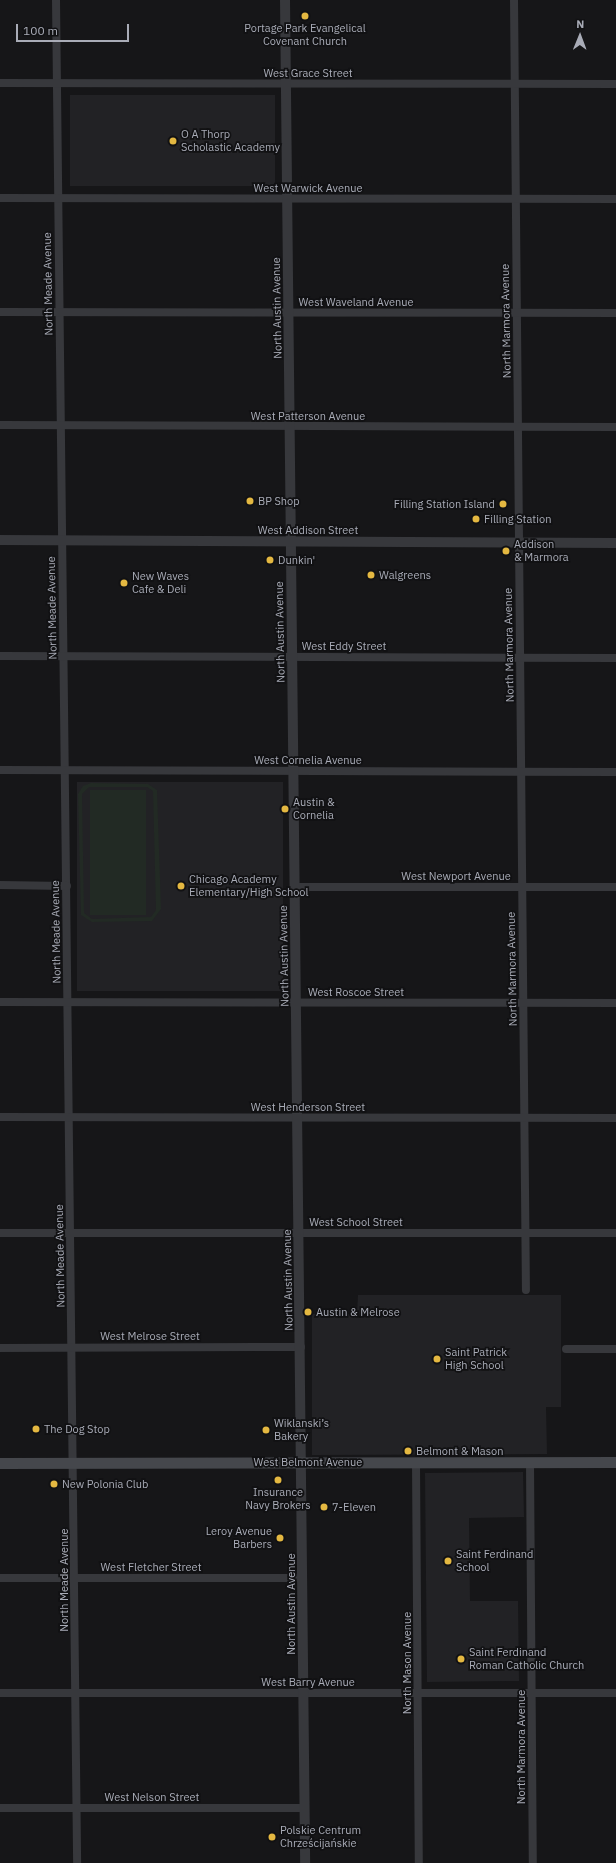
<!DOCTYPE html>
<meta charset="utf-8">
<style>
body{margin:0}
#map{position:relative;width:616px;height:1863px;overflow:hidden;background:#161618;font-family:"IBM Plex Sans",sans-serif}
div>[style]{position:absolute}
.built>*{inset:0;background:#222225;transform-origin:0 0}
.green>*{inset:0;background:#222a24;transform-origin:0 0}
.minor>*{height:8px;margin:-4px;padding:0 4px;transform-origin:4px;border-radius:4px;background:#37383c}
.tertiary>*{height:10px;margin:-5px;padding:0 5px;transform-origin:5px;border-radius:5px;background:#37383c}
.secondary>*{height:11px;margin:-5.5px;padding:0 5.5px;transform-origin:5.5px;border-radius:5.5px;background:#45474c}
.dots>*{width:11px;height:11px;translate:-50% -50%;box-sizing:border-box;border:2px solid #111113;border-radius:50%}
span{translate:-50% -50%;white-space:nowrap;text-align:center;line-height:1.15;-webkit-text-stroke:3.5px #111113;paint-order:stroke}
.poi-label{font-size:11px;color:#a9acb7}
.left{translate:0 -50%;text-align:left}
.right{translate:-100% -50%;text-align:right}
.street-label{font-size:11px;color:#a9acb7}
.north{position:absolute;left:560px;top:16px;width:40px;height:40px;-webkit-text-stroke:3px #111113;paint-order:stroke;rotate:1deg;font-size:11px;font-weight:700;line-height:16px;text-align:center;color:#a9acb7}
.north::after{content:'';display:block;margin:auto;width:14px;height:18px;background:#a9acb7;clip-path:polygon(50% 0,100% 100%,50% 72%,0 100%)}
.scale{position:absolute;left:16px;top:24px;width:113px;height:18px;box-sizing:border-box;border:2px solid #a9acb7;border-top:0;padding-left:5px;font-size:12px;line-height:14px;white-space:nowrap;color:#a9acb7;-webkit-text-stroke:3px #111113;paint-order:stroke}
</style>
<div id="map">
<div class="built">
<div style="left:70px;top:95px;width:205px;height:91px"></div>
<div style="left:77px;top:782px;width:206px;height:209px"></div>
<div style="clip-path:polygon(358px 1295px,561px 1295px,561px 1407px,546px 1407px,547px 1454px,312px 1455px,312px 1314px,357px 1314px)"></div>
<div style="clip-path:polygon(523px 1472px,524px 1517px,469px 1518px,470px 1601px,518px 1601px,519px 1681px,427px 1682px,425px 1473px)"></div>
</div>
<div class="green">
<div style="clip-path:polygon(evenodd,91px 783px,148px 784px,157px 790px,161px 909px,152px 921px,92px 922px,81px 915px,78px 794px,83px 786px,91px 783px,89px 787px,147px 787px,153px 791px,156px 910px,151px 917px,92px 919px,84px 913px,82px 794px,89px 787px)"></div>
<div style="left:146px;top:790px;width:125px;height:56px;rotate:90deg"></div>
</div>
<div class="minor">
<div style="left:56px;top:0;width:1863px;rotate:89.35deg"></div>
<div style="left:514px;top:0;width:1290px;rotate:89.47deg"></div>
<div style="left:0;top:83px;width:616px;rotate:0.09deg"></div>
<div style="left:0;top:198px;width:616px;rotate:0.09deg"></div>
<div style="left:0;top:312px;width:616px;rotate:0.09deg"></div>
<div style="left:0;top:425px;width:616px;rotate:0.19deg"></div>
<div style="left:0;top:656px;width:616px;rotate:0.19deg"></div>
<div style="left:0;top:770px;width:616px;rotate:0.19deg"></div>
<div style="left:0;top:885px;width:67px;rotate:0.9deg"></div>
<div style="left:295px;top:887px;width:321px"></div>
<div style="left:0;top:1002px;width:616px;rotate:0.09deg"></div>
<div style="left:0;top:1117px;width:616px;rotate:0.09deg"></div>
<div style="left:0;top:1233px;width:616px"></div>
<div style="left:0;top:1348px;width:301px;rotate:-0.2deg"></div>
<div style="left:566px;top:1349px;width:50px"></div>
<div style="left:416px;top:1462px;width:401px;rotate:89.6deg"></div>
<div style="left:530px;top:1462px;width:401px;rotate:89.6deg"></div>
<div style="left:0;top:1578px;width:303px"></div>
<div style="left:0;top:1693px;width:616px"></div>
<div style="left:0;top:1808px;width:305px"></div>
</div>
<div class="tertiary">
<div style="left:285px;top:0;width:1863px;rotate:89.38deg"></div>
<div style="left:0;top:540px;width:616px;rotate:0.28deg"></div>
</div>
<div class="secondary">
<div style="left:0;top:1463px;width:616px;rotate:-0.09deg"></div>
</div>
<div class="dots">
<div style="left:305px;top:16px;background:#e4b841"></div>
<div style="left:173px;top:141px;background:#e4b841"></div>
<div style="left:250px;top:501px;background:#e4b841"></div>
<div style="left:503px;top:504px;background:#e4b841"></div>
<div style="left:476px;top:519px;background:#e4b841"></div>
<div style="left:506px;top:551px;background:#e4b841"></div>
<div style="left:270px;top:560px;background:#e4b841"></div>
<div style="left:371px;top:575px;background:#e4b841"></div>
<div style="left:124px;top:583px;background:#e4b841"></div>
<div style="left:285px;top:809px;background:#e4b841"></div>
<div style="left:181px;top:886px;background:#e4b841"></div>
<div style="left:308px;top:1312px;background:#e4b841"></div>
<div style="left:437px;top:1359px;background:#e4b841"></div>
<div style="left:36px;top:1429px;background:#e4b841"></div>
<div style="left:266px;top:1430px;background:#e4b841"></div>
<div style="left:408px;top:1451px;background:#e4b841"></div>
<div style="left:278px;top:1480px;background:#e4b841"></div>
<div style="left:54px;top:1484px;background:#e4b841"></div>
<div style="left:324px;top:1507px;background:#e4b841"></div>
<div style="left:280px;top:1538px;background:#e4b841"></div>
<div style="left:448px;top:1561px;background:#e4b841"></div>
<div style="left:461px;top:1659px;background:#e4b841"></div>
<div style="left:272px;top:1837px;background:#e4b841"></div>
</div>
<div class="poi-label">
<span style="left:305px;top:35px">Portage Park Evangelical<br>Covenant Church</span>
<span class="left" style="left:181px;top:141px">O A Thorp<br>Scholastic Academy</span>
<span class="left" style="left:258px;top:501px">BP Shop</span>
<span class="right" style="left:495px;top:504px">Filling Station Island</span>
<span class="left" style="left:484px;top:519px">Filling Station</span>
<span class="left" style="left:514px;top:551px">Addison<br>&amp; Marmora</span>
<span class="left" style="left:278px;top:560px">Dunkin'</span>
<span class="left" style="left:379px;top:575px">Walgreens</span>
<span class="left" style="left:132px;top:583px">New Waves<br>Cafe &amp; Deli</span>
<span class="left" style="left:293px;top:809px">Austin &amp;<br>Cornelia</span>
<span class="left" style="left:189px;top:886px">Chicago Academy<br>Elementary/High School</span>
<span class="left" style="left:316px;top:1312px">Austin &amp; Melrose</span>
<span class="left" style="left:445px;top:1359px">Saint Patrick<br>High School</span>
<span class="left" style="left:274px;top:1430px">Wiklanski’s<br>Bakery</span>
<span class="left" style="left:44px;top:1429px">The Dog Stop</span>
<span class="left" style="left:416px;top:1451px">Belmont &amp; Mason</span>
<span class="left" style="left:62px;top:1484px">New Polonia Club</span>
<span style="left:278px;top:1499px">Insurance<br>Navy Brokers</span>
<span class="left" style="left:332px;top:1507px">7-Eleven</span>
<span class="right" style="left:272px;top:1538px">Leroy Avenue<br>Barbers</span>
<span class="left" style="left:456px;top:1561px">Saint Ferdinand<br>School</span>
<span class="left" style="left:469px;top:1659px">Saint Ferdinand<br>Roman Catholic Church</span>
<span class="left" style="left:280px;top:1837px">Polskie Centrum<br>Chrześcijańskie</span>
</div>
<div class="street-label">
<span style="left:308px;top:73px">West Grace Street</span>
<span style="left:308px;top:188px">West Warwick Avenue</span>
<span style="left:48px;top:284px;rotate:-91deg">North Meade Avenue</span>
<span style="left:356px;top:302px">West Waveland Avenue</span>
<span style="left:277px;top:308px;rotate:-91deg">North Austin Avenue</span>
<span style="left:506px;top:321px;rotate:-91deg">North Marmora Avenue</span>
<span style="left:308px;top:416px">West Patterson Avenue</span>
<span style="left:308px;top:530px">West Addison Street</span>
<span style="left:52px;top:608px;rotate:-91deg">North Meade Avenue</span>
<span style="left:280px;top:632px;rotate:-91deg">North Austin Avenue</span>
<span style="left:509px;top:645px;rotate:-91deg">North Marmora Avenue</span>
<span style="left:344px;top:646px">West Eddy Street</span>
<span style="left:308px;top:760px">West Cornelia Avenue</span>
<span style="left:456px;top:876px">West Newport Avenue</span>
<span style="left:56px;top:932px;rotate:-91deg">North Meade Avenue</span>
<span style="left:284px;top:956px;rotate:-91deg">North Austin Avenue</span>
<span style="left:512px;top:969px;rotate:-91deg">North Marmora Avenue</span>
<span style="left:356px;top:992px">West Roscoe Street</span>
<span style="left:308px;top:1107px">West Henderson Street</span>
<span style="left:356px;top:1222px">West School Street</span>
<span style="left:60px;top:1256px;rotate:-91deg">North Meade Avenue</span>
<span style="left:288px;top:1280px;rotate:-91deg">North Austin Avenue</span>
<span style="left:150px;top:1336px">West Melrose Street</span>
<span style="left:308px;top:1462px">West Belmont Avenue</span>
<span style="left:151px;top:1567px">West Fletcher Street</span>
<span style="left:64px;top:1580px;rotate:-90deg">North Meade Avenue</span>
<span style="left:291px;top:1604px;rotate:-90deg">North Austin Avenue</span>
<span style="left:407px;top:1663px;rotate:-90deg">North Mason Avenue</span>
<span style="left:308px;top:1682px">West Barry Avenue</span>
<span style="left:521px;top:1747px;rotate:-90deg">North Marmora Avenue</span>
<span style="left:152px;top:1797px">West Nelson Street</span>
</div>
<div class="north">N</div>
<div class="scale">100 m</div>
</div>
